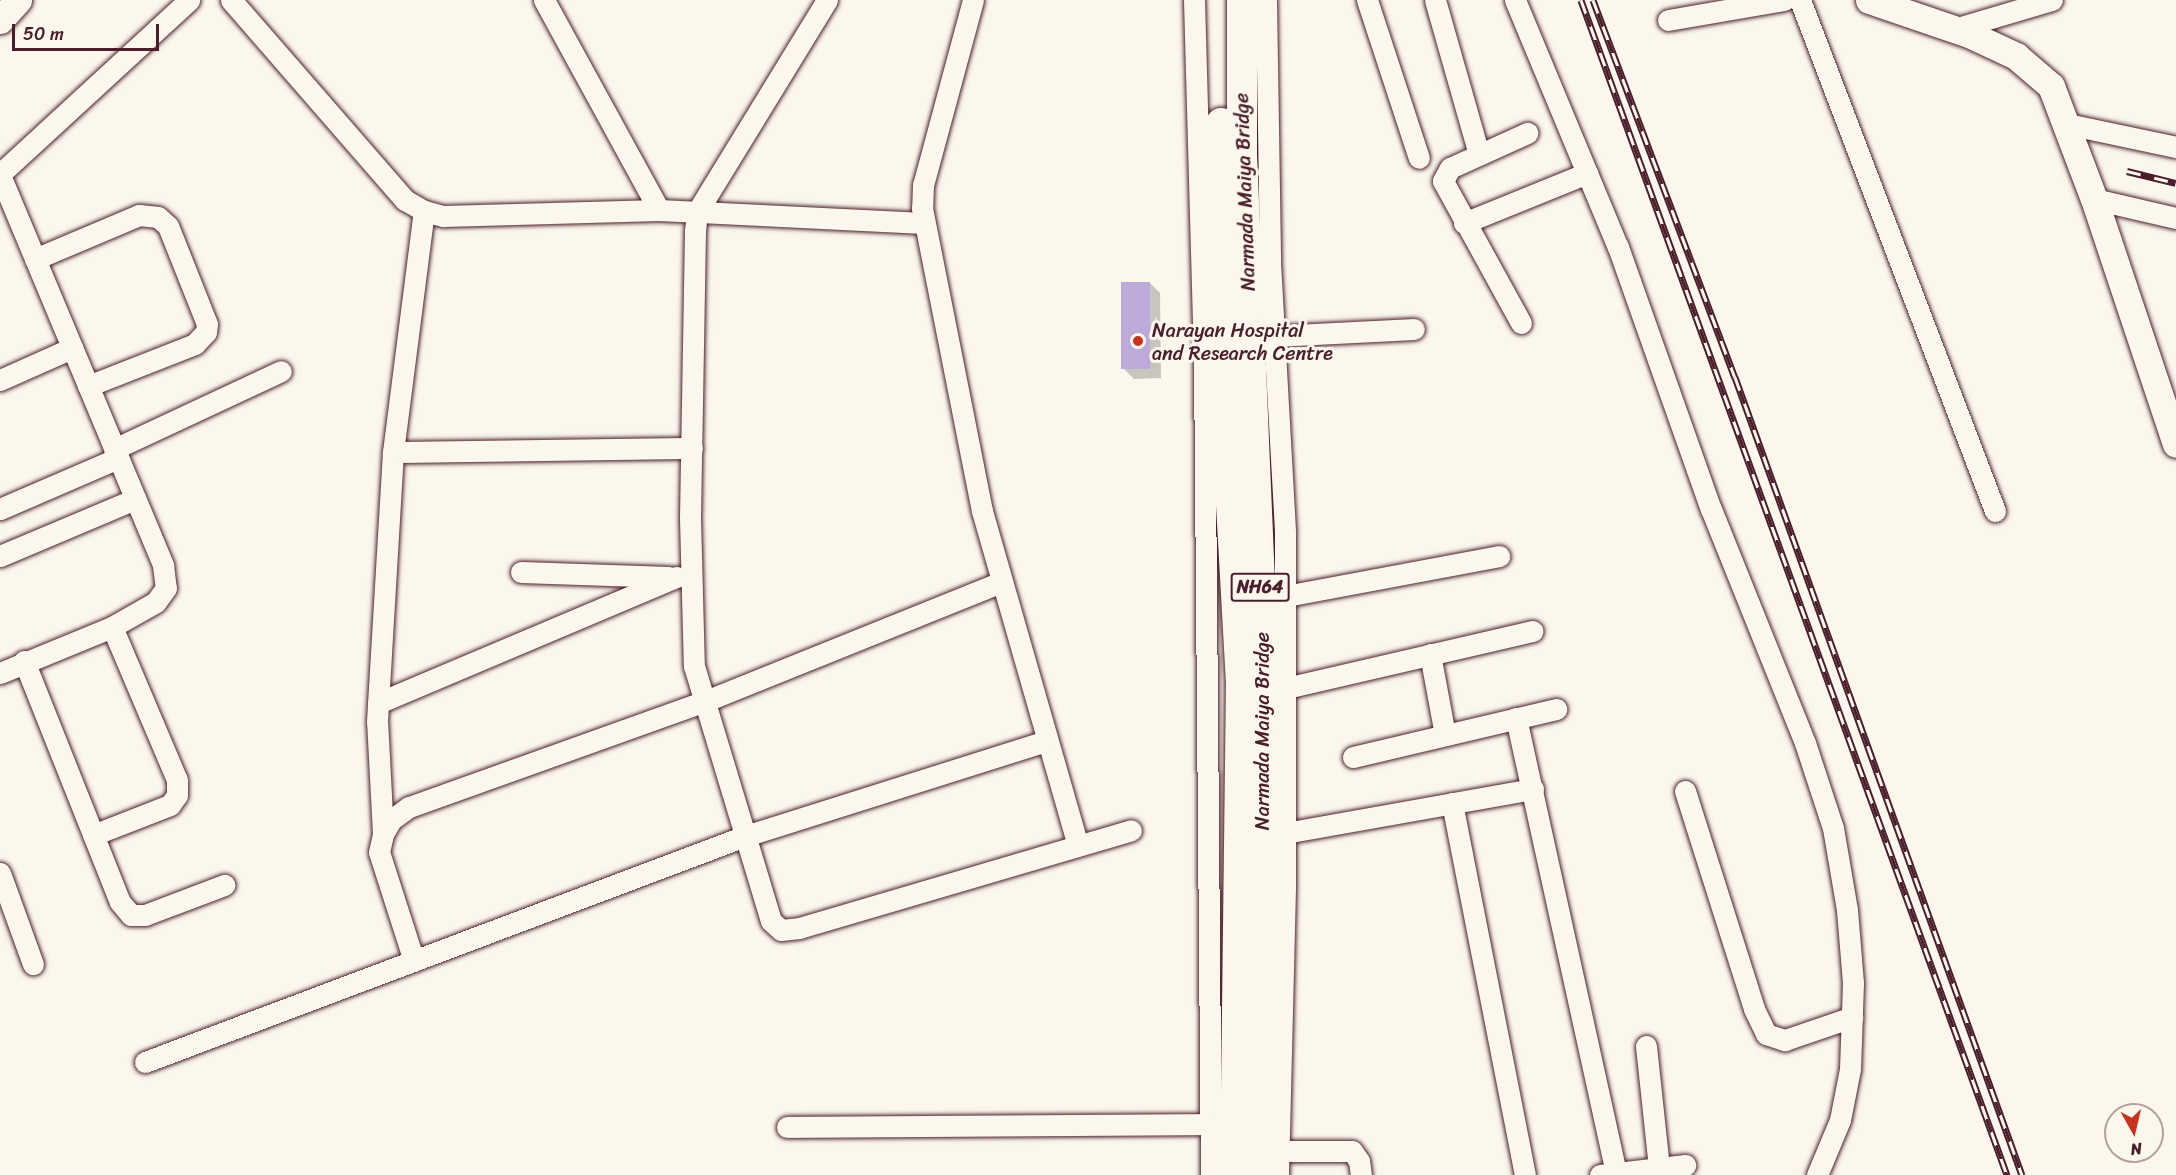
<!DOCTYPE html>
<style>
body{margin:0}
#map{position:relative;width:2176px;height:1175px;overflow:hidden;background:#fbf7ec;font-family:Sriracha,sans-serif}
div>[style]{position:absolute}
.shadow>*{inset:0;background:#0003}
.building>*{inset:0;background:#beaad9;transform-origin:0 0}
.roads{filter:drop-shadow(0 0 2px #4a1f2b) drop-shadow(0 0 2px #4a1f2b)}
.minor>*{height:21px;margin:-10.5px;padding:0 10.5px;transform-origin:10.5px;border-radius:10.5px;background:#fbf7ec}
.major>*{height:27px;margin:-13.5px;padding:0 13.5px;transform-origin:13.5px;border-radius:13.5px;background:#fbf7ec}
.highway>*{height:30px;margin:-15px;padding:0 15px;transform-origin:15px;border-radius:15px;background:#fbf7ec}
.rail>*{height:7px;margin-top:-3.5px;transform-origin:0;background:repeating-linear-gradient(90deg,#fbf7ec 0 14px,#4a1f2b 0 28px);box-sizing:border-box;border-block:2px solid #4a1f2b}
.dots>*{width:16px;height:16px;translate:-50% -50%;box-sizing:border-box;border:3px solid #fbf7ec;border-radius:50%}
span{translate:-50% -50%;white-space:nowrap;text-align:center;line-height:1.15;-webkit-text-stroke:6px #fbf7ec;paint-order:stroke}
.shield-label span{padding:2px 4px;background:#fbf7ec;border:2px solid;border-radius:4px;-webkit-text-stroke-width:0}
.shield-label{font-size:18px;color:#4a1f2b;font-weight:700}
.street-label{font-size:20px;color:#4a1f2b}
.poi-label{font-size:20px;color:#4a1f2b}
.left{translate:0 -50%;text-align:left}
.north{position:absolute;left:2104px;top:1103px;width:60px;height:60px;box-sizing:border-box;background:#fbf7ec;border:2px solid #b4a19f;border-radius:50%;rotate:172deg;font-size:16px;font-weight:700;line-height:24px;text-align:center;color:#4a1f2b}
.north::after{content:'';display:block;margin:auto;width:21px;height:27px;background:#c8321e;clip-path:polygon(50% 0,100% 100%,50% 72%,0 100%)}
.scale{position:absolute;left:12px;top:24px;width:147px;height:27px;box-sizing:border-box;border:3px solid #4a1f2b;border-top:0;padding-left:8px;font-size:18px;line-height:21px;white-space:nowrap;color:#4a1f2b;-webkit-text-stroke:4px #fbf7ec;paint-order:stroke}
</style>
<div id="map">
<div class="shadow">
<div style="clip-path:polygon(1150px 283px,1160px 293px,1161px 378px,1134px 379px,1123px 368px)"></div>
</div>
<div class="building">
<div style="left:1121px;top:282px;width:29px;height:87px"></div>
</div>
<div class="roads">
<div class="minor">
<div style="left:231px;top:0;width:265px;rotate:49deg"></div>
<div style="left:405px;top:200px;width:22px;rotate:30deg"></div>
<div style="left:424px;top:211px;width:20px;rotate:15deg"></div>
<div style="left:443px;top:216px;width:216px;rotate:-1.6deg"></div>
<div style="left:659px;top:210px;width:265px;rotate:2.8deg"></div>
<div style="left:544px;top:0;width:239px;rotate:61.3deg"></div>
<div style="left:827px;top:0;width:249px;rotate:121.5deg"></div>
<div style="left:697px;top:212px;width:19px;rotate:96deg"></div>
<div style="left:695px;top:231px;width:287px;rotate:91deg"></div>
<div style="left:690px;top:518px;width:148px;rotate:88.5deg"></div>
<div style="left:694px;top:666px;width:266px;rotate:73.2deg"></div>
<div style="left:771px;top:921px;width:13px;rotate:42deg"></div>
<div style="left:781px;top:930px;width:18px;rotate:-6deg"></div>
<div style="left:799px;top:928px;width:346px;rotate:-16.4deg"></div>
<div style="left:973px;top:0;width:192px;rotate:105.1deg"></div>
<div style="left:923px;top:185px;width:23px;rotate:92deg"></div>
<div style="left:922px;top:208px;width:309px;rotate:78.8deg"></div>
<div style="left:982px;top:511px;width:348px;rotate:74deg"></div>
<div style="left:1194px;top:0;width:360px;rotate:88.4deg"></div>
<div style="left:1204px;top:360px;width:815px;rotate:89.51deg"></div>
<div style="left:1266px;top:0;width:262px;rotate:89.1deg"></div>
<div style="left:1270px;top:262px;width:272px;rotate:86.8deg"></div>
<div style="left:1285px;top:534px;width:354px;rotate:90deg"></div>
<div style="left:1285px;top:888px;width:287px;rotate:91.4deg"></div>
<div style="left:1367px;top:0;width:166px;rotate:71.8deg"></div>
<div style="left:1435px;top:0;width:160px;rotate:74.1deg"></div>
<div style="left:1515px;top:0;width:268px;rotate:67.4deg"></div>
<div style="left:1618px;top:247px;width:278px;rotate:70.5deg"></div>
<div style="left:1711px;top:509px;width:252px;rotate:68.1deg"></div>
<div style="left:1805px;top:743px;width:89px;rotate:71.8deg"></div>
<div style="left:1833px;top:828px;width:83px;rotate:80.3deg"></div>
<div style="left:1847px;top:910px;width:73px;rotate:85.3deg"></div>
<div style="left:1853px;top:983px;width:86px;rotate:92deg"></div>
<div style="left:1850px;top:1069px;width:52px;rotate:101.1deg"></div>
<div style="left:1840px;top:1120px;width:60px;rotate:112.7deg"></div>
<div style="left:1800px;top:0;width:547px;rotate:69.11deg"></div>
<div style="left:1668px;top:20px;width:118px;rotate:-9.8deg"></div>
<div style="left:1954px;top:29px;width:102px;rotate:-16.5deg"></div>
<div style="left:2067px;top:124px;width:111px;rotate:11.9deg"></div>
<div style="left:0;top:174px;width:257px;rotate:-42.6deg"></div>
<div style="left:0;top:175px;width:423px;rotate:67.3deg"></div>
<div style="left:163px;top:565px;width:23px;rotate:83deg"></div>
<div style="left:166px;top:588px;width:17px;rotate:126deg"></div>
<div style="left:156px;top:602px;width:51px;rotate:150.4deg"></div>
<div style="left:112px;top:627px;width:121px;rotate:157.7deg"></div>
<div style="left:2094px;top:199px;width:84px;rotate:13deg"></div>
<div style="left:1464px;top:223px;width:133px;rotate:-22.1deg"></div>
<div style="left:35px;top:259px;width:113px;rotate:-22.9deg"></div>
<div style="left:139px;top:215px;width:19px;rotate:6deg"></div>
<div style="left:158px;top:217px;width:13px;rotate:42deg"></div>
<div style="left:168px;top:226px;width:105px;rotate:68.3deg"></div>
<div style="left:207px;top:324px;width:8px;rotate:97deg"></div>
<div style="left:206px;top:332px;width:16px;rotate:133deg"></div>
<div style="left:195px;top:344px;width:115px;rotate:158.6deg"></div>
<div style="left:1521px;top:323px;width:162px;rotate:-118.8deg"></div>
<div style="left:1443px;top:181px;width:15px;rotate:-62deg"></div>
<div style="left:1450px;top:168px;width:85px;rotate:-24.4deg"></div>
<div style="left:1275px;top:336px;width:139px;rotate:-2.9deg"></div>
<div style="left:0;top:380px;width:79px;rotate:-24deg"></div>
<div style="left:114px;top:449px;width:184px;rotate:-25deg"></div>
<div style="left:393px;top:452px;width:299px;rotate:-0.8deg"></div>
<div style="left:0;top:509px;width:129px;rotate:-23.4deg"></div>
<div style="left:0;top:556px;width:147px;rotate:-22.9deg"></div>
<div style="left:521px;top:572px;width:148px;rotate:1.9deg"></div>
<div style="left:1286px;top:596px;width:217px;rotate:-10.6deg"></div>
<div style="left:1430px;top:654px;width:82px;rotate:79.5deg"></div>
<div style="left:24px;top:661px;width:259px;rotate:68.3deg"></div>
<div style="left:120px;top:902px;width:17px;rotate:50deg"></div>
<div style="left:131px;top:915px;width:14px"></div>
<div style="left:145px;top:915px;width:85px;rotate:-20.8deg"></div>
<div style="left:1286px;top:688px;width:253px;rotate:-13deg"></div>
<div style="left:378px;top:703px;width:324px;rotate:-22.9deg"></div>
<div style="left:1516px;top:718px;width:466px;rotate:77.6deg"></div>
<div style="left:1353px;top:757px;width:209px;rotate:-13.3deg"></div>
<div style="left:1685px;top:791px;width:229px;rotate:72.4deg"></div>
<div style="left:1754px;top:1009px;width:28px;rotate:64deg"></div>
<div style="left:1766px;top:1034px;width:20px;rotate:18deg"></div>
<div style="left:1785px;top:1040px;width:71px;rotate:-18.9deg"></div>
<div style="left:1452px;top:803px;width:379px;rotate:78.9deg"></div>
<div style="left:1285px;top:833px;width:252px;rotate:-10.1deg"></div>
<div style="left:383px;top:834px;width:113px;rotate:-93deg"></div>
<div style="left:377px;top:721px;width:269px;rotate:-86.6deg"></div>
<div style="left:393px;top:452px;width:243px;rotate:-82.7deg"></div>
<div style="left:93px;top:835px;width:83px;rotate:-21.3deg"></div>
<div style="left:170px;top:805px;width:12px;rotate:-55deg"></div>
<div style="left:177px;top:795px;width:15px;rotate:-90deg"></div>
<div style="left:177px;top:780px;width:166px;rotate:-113deg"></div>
<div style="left:0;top:873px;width:97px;rotate:70.1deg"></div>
<div style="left:414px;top:961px;width:114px;rotate:-107.8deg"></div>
<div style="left:379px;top:852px;width:18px;rotate:-77deg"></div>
<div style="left:383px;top:834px;width:16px;rotate:-60deg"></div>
<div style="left:391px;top:820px;width:22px;rotate:-36deg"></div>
<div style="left:409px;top:807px;width:312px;rotate:-19.7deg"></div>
<div style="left:703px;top:702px;width:321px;rotate:-21.9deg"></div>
<div style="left:1646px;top:1046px;width:123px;rotate:83.9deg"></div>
<div style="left:145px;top:1062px;width:641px;rotate:-20.64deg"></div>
<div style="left:745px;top:836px;width:316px;rotate:-17.5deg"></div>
<div style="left:787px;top:1127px;width:425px;rotate:-0.4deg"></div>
<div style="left:1279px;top:1151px;width:73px"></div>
<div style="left:1352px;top:1151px;width:12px;rotate:55deg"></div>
<div style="left:1359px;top:1161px;width:14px;rotate:82deg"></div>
<div style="left:1600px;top:1175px;width:86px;rotate:-6.7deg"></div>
</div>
<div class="major">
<div style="left:1869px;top:0;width:106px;rotate:18.8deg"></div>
<div style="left:1969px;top:34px;width:52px;rotate:25.1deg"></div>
<div style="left:2016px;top:56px;width:46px;rotate:40.6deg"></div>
<div style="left:2051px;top:86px;width:121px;rotate:69.2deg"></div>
<div style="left:2094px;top:199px;width:258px;rotate:71.5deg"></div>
<div style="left:0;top:20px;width:27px;rotate:-48deg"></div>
</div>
<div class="highway">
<div style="left:1242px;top:0;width:155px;rotate:90deg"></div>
<div style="left:1242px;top:155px;width:571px;rotate:87.59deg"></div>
<div style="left:1266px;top:725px;width:450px;rotate:91.4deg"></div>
<div style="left:1221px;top:123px;width:203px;rotate:90deg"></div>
<div style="left:1221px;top:326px;width:357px;rotate:86.8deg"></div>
<div style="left:1241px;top:682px;width:493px;rotate:90.7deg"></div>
</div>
</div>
<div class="rail">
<div style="left:1581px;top:0;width:1250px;rotate:70.07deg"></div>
<div style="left:1593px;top:0;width:403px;rotate:69.4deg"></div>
<div style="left:1735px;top:377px;width:848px;rotate:70.22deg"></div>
<div style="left:2127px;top:171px;width:50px;rotate:13.8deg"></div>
</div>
<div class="dots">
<div style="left:1138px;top:341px;background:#c8321e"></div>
</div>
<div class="shield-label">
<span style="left:1260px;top:587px">NH64</span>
</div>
<div class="street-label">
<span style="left:1245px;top:192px;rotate:-92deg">Narmada Maiya Bridge</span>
<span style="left:1262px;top:731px;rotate:-90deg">Narmada Maiya Bridge</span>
</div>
<div class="poi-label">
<span class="left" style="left:1152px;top:342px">Narayan Hospital<br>and Research Centre</span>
</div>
<div class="north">N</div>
<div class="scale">50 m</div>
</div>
